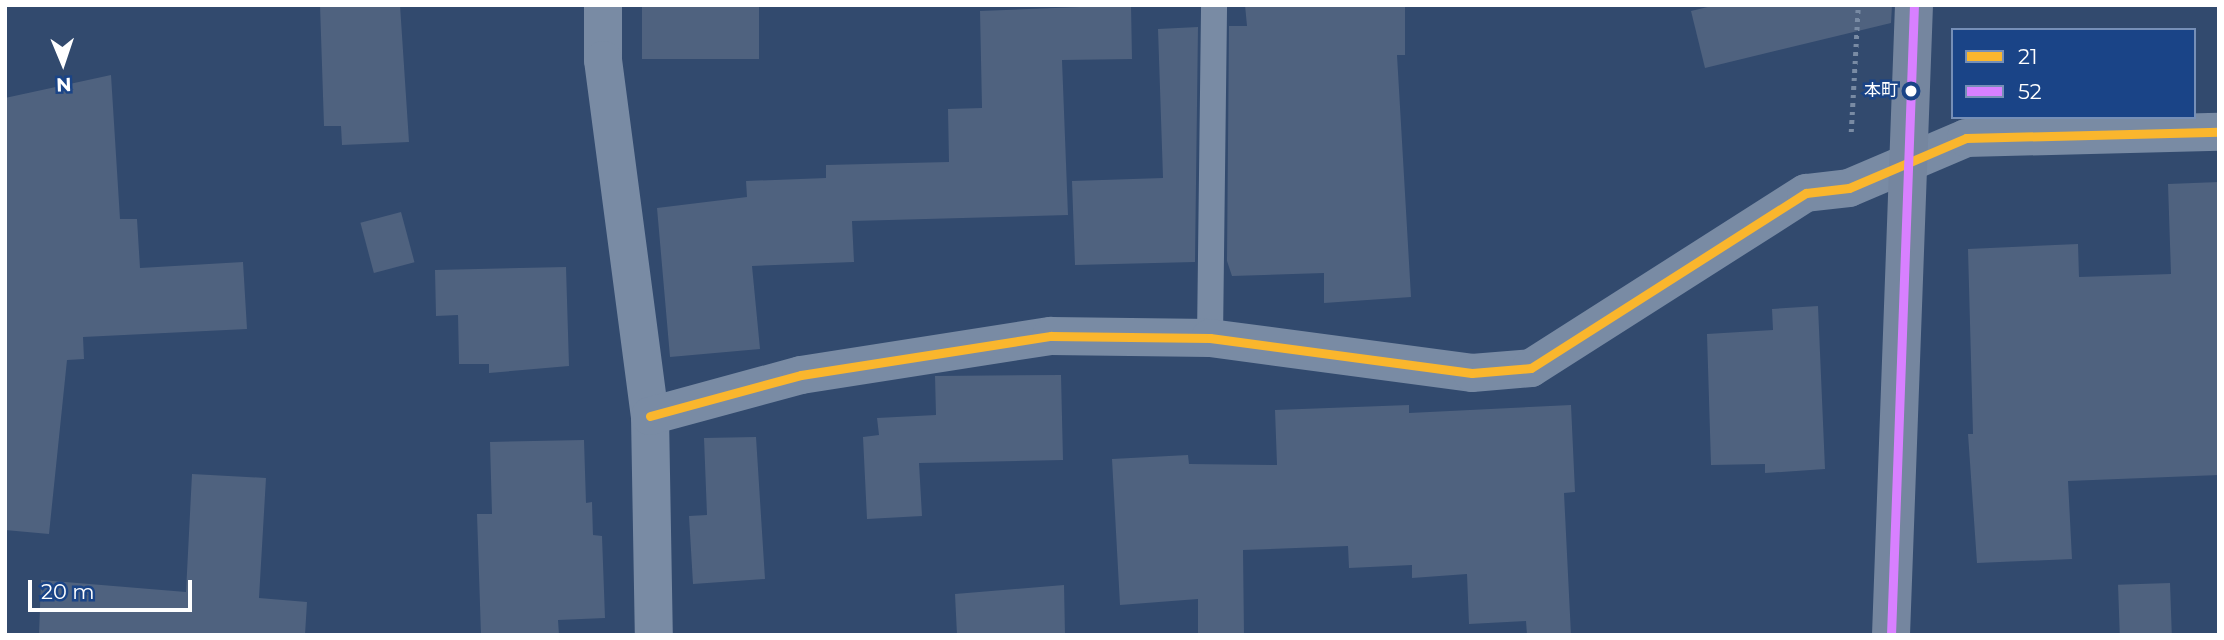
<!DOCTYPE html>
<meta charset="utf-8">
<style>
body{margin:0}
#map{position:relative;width:2224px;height:640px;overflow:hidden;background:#324a6e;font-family:Montserrat,"Noto Sans JP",sans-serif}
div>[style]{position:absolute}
.building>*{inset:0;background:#4f627f;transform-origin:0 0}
.path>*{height:4.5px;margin-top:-2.25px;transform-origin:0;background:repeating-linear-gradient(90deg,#798ba4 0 3.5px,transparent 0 8.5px)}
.lane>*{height:26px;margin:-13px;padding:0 13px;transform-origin:13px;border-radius:13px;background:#798ba4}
.street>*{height:38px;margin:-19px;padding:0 19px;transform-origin:19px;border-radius:19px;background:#798ba4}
.secondary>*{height:38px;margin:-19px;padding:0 19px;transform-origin:19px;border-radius:19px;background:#75869f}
.bus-1>*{height:9px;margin:-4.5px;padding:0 4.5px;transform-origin:4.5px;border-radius:4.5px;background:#fab62d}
.bus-2>*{height:9px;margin:-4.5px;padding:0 4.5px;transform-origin:4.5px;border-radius:4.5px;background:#d880ff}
.dots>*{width:19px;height:19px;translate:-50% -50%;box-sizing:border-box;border:4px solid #1a4487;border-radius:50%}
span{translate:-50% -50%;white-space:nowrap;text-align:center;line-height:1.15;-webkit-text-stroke:5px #1a4487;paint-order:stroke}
.bus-label{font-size:17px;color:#fff}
.right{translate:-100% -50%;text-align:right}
.frame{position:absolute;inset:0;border:7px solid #fff;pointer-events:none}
.legend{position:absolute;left:1951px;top:28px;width:245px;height:91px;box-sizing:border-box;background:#1a4487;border:2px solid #768fb7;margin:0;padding:9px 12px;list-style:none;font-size:21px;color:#fff}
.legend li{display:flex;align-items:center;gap:14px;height:35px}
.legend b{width:35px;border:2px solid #768fb7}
.north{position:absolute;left:28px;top:28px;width:70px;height:70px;-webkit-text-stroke:5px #1a4487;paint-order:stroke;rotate:178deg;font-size:19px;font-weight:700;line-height:28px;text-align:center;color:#fff}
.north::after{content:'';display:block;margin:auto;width:24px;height:32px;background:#fff;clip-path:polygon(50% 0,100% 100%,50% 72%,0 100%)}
.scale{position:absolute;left:28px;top:580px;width:164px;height:32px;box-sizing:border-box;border:4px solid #fff;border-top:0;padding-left:9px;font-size:21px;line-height:24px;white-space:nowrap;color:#fff;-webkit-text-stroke:5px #1a4487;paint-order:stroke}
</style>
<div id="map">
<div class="building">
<div style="clip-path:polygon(320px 5px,400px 5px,409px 142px,342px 145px,341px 126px,324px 126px)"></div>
<div style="left:642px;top:5px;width:117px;height:54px"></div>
<div style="clip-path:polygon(1131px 5px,1132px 59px,1062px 60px,1068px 215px,852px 221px,854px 262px,752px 266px,760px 349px,670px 357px,657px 208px,747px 197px,746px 181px,826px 178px,826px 165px,949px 162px,948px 109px,982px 108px,980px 11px)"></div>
<div style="clip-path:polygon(1245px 5px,1405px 5px,1405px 55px,1397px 55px,1411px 297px,1324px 303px,1324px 273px,1232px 276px,1227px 261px,1229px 26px,1247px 26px)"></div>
<div style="clip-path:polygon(1716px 5px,1892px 5px,1891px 23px,1705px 68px,1691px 11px)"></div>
<div style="clip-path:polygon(1198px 27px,1195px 262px,1075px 265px,1072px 181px,1163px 178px,1158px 29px)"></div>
<div style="clip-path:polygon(111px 75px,120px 219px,137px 219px,140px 268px,243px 262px,247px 329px,83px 337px,84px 359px,67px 360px,49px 534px,5px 530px,5px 98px)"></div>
<div style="clip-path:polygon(2219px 182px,2219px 475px,2068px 481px,2072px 559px,1977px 563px,1968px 434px,1973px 434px,1968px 249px,2078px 244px,2079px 277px,2171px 274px,2168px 184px)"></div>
<div style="left:401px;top:212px;width:52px;height:42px;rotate:75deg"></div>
<div style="clip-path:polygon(566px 267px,569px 366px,489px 373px,489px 364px,459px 364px,458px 315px,436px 316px,435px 270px)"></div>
<div style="clip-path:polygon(1818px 306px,1825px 469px,1765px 473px,1765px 464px,1711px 465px,1707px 334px,1773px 330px,1772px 309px)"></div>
<div style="clip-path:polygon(1061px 375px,1063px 460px,919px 463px,922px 516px,867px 519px,863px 437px,879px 435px,877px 418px,936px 415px,935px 376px)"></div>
<div style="clip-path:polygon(1409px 405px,1409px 413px,1571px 405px,1575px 492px,1564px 493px,1571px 635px,1527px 635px,1526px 621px,1469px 624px,1467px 574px,1412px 578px,1412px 565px,1349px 568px,1348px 546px,1243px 550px,1244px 635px,1198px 635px,1198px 599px,1120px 605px,1112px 459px,1188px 455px,1189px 464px,1277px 465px,1275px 410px)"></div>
<div style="clip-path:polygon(756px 437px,765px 579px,693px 584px,689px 516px,707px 515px,704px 438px)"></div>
<div style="clip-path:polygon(584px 440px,586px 503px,592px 502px,593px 535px,602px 536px,605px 618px,558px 620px,559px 635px,481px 635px,477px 514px,492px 514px,490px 442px)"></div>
<div style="clip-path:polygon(192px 474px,266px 478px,259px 598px,307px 602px,305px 635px,39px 635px,41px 580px,186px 592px)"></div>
<div style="left:2170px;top:583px;width:52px;height:52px;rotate:88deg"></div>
<div style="clip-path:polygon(1064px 585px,1065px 635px,957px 635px,955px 594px)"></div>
</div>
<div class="path">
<div style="left:1851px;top:132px;width:127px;rotate:-86.8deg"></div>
</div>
<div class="lane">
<div style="left:1210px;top:338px;width:333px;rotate:-89.3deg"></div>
</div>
<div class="street">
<div style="left:603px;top:5px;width:55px;rotate:90deg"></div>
<div style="left:603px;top:60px;width:359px;rotate:82.5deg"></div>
<div style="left:650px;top:416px;width:219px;rotate:89deg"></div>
<div style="left:650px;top:416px;width:156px;rotate:-15.2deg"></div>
<div style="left:801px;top:375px;width:253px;rotate:-8.9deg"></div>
<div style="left:1051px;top:336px;width:159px;rotate:0.7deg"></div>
<div style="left:1210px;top:338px;width:264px;rotate:7.6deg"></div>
<div style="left:1472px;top:373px;width:59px;rotate:-4.8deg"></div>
<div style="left:1531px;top:368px;width:326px;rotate:-32.5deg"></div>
<div style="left:1806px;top:193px;width:43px;rotate:-6.6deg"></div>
<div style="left:1849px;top:188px;width:127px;rotate:-23.1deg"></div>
<div style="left:1966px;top:138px;width:253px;rotate:-1.4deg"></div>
</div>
<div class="secondary">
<div style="left:1891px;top:635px;width:630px;rotate:-87.91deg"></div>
</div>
<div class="bus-1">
<div style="left:650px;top:416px;width:156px;rotate:-15.2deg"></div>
<div style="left:801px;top:375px;width:253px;rotate:-8.9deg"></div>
<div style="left:1051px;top:336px;width:159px;rotate:0.7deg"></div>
<div style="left:1210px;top:338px;width:264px;rotate:7.6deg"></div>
<div style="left:1472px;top:373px;width:59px;rotate:-4.8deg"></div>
<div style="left:1531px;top:368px;width:326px;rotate:-32.5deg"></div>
<div style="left:1806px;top:193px;width:43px;rotate:-6.6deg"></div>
<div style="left:1849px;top:188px;width:127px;rotate:-23.1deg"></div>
<div style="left:1966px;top:138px;width:253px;rotate:-1.4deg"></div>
</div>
<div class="bus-2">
<div style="left:1891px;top:635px;width:630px;rotate:-87.91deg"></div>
</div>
<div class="dots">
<div style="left:1911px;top:91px;background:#fff"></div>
</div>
<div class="bus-label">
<span class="right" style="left:1898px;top:91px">本町</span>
</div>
<div class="frame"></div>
<ul class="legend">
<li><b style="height:9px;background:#fab62d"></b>21</li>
<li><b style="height:9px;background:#d880ff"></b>52</li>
</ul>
<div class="north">N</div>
<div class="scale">20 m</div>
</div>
